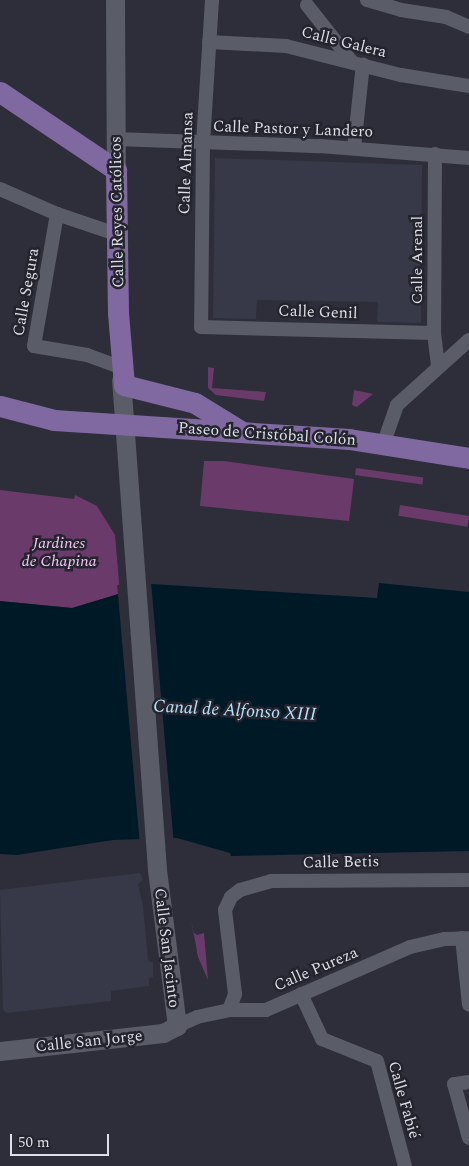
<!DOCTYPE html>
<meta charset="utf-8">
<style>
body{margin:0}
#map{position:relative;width:469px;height:1166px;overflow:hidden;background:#2d2e39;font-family:Spectral,serif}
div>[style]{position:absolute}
.built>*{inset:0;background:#373949}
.green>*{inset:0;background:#6a3a6b;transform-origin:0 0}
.water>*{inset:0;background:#001927}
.pier>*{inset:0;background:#2d2e39;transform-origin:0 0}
.street>*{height:14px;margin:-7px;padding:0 7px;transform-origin:7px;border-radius:7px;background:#5a5c67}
.secondary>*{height:19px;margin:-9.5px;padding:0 9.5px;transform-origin:9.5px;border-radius:9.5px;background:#5a5c67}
.primary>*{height:21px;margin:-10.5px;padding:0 10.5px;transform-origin:10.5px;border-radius:10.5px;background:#8069a1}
span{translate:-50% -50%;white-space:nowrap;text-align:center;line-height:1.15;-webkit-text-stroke:5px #23242e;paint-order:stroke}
.street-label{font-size:16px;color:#dedfe6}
.park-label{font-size:16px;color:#f7c6f6;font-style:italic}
.water-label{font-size:18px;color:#b8e2fb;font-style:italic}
.scale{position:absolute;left:10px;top:1134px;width:99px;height:22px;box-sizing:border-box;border:2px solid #dedfe6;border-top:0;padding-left:6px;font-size:15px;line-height:18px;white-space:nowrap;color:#dedfe6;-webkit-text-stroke:4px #23242e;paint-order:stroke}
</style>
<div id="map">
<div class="built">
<div style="clip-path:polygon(215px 158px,422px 165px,421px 323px,377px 322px,378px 302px,257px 300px,256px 319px,213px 318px)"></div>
<div style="clip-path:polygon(140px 873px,143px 880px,138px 884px,143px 906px,148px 960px,153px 963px,153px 977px,149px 978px,149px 986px,111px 991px,111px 1001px,7px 1013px,3px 1010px,0 890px)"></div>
</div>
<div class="green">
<div style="clip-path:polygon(208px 367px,214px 368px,212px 388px,266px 392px,264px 401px,216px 395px,208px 388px)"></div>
<div style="clip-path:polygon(354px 390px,373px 394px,357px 407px,352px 405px)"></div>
<div style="clip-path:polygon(204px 461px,224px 461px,354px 479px,349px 521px,200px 506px)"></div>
<div style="left:356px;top:468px;width:68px;height:7px;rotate:8deg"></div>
<div style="clip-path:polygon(0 490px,74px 499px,75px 495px,97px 506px,115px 535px,120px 594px,72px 608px,0 601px)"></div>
<div style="left:400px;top:505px;width:70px;height:11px;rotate:9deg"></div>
<div style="clip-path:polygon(191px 919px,193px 932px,197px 935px,204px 933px,208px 980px,198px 957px)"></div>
</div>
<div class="water">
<div style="clip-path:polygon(379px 583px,469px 592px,469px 851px,231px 856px,230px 853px,177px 838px,113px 840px,17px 855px,0 854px,0 601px,72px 608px,151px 584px,377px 598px)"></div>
</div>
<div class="pier">
<div style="left:151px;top:582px;width:260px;height:34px;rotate:85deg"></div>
</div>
<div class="street">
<div style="left:212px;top:0;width:143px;rotate:93.6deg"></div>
<div style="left:203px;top:143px;width:184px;rotate:90.6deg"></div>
<div style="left:201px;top:327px;width:233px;rotate:1.5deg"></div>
<div style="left:367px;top:0;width:35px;rotate:16deg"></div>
<div style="left:401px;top:10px;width:46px;rotate:8.8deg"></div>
<div style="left:446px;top:17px;width:25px;rotate:23deg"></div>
<div style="left:307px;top:5px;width:73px;rotate:51.7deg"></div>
<div style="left:209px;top:42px;width:77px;rotate:3deg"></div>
<div style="left:286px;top:46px;width:119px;rotate:14.2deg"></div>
<div style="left:401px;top:75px;width:69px;rotate:9.2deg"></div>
<div style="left:115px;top:139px;width:205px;rotate:2deg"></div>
<div style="left:320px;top:146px;width:149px;rotate:4.6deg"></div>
<div style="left:354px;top:148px;width:84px;rotate:-83.9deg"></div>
<div style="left:435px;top:154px;width:179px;rotate:90.3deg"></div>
<div style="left:434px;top:333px;width:34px;rotate:83deg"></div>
<div style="left:0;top:189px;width:62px;rotate:23.7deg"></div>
<div style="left:57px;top:214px;width:62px;rotate:18.7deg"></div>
<div style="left:57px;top:214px;width:134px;rotate:99.9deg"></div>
<div style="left:34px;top:346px;width:54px;rotate:9.6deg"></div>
<div style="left:87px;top:355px;width:35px;rotate:20deg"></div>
<div style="left:383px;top:445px;width:42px;rotate:-70.7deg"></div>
<div style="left:397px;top:405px;width:97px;rotate:-42.1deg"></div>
<div style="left:462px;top:938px;width:67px;rotate:84deg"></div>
<div style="left:301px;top:994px;width:50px;rotate:65deg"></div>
<div style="left:322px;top:1039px;width:59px;rotate:21.8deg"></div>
<div style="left:377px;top:1061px;width:109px;rotate:75.1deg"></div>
<div style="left:229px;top:1010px;width:17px;rotate:-69deg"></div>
<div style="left:235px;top:994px;width:85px;rotate:-96.8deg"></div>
<div style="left:225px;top:910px;width:14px;rotate:-65deg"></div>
<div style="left:231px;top:897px;width:11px;rotate:-38deg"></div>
<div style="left:240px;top:890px;width:32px;rotate:-16deg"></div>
<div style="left:271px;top:881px;width:198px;rotate:-0.3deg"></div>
<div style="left:177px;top:1026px;width:22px;rotate:-24deg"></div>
<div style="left:197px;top:1017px;width:33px;rotate:-12deg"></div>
<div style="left:229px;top:1010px;width:37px"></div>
<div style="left:266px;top:1010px;width:157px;rotate:-23.6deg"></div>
<div style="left:410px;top:947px;width:36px;rotate:-13deg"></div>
<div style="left:445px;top:939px;width:24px;rotate:-2deg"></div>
<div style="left:469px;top:1082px;width:15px;rotate:172deg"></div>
<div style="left:454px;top:1084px;width:56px;rotate:74.5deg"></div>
</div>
<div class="secondary">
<div style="left:115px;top:0;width:170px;rotate:89.7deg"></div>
<div style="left:0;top:1051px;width:164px;rotate:-6.3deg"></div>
<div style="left:163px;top:1033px;width:16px;rotate:-27deg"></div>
<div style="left:177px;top:1026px;width:158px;rotate:-97.3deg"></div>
<div style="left:157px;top:869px;width:490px;rotate:-94.2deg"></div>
</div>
<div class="primary">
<div style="left:0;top:92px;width:140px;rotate:33.9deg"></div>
<div style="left:116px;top:170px;width:143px;rotate:89.2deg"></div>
<div style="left:118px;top:313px;width:72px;rotate:85.2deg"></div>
<div style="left:124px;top:385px;width:73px;rotate:14.2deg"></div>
<div style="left:195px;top:403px;width:52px;rotate:31.5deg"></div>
<div style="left:0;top:406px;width:56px;rotate:14.5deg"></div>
<div style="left:54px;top:420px;width:296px;rotate:3.7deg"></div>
<div style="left:349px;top:439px;width:121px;rotate:9deg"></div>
</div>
<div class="street-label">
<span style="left:344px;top:42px;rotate:14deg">Calle Galera</span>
<span style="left:293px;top:129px;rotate:2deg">Calle Pastor y Landero</span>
<span style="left:186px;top:163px;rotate:-88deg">Calle Almansa</span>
<span style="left:117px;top:212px;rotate:-91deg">Calle Reyes Católicos</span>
<span style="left:417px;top:260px;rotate:-90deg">Calle Arenal</span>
<span style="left:26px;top:292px;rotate:-80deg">Calle Segura</span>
<span style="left:318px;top:312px;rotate:2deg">Calle Genil</span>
<span style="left:267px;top:434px;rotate:4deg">Paseo de Cristóbal Colón</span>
<span style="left:341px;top:862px;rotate:-1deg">Calle Betis</span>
<span style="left:167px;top:948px;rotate:83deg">Calle San Jacinto</span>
<span style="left:316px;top:969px;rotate:-23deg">Calle Pureza</span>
<span style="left:89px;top:1041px;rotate:-6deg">Calle San Jorge</span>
<span style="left:404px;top:1100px;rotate:74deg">Calle Fabié</span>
</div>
<div class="park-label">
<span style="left:59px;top:552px">Jardines<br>de Chapina</span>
</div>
<div class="water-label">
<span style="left:235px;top:711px;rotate:3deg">Canal de Alfonso XIII</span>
</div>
<div class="scale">50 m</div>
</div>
